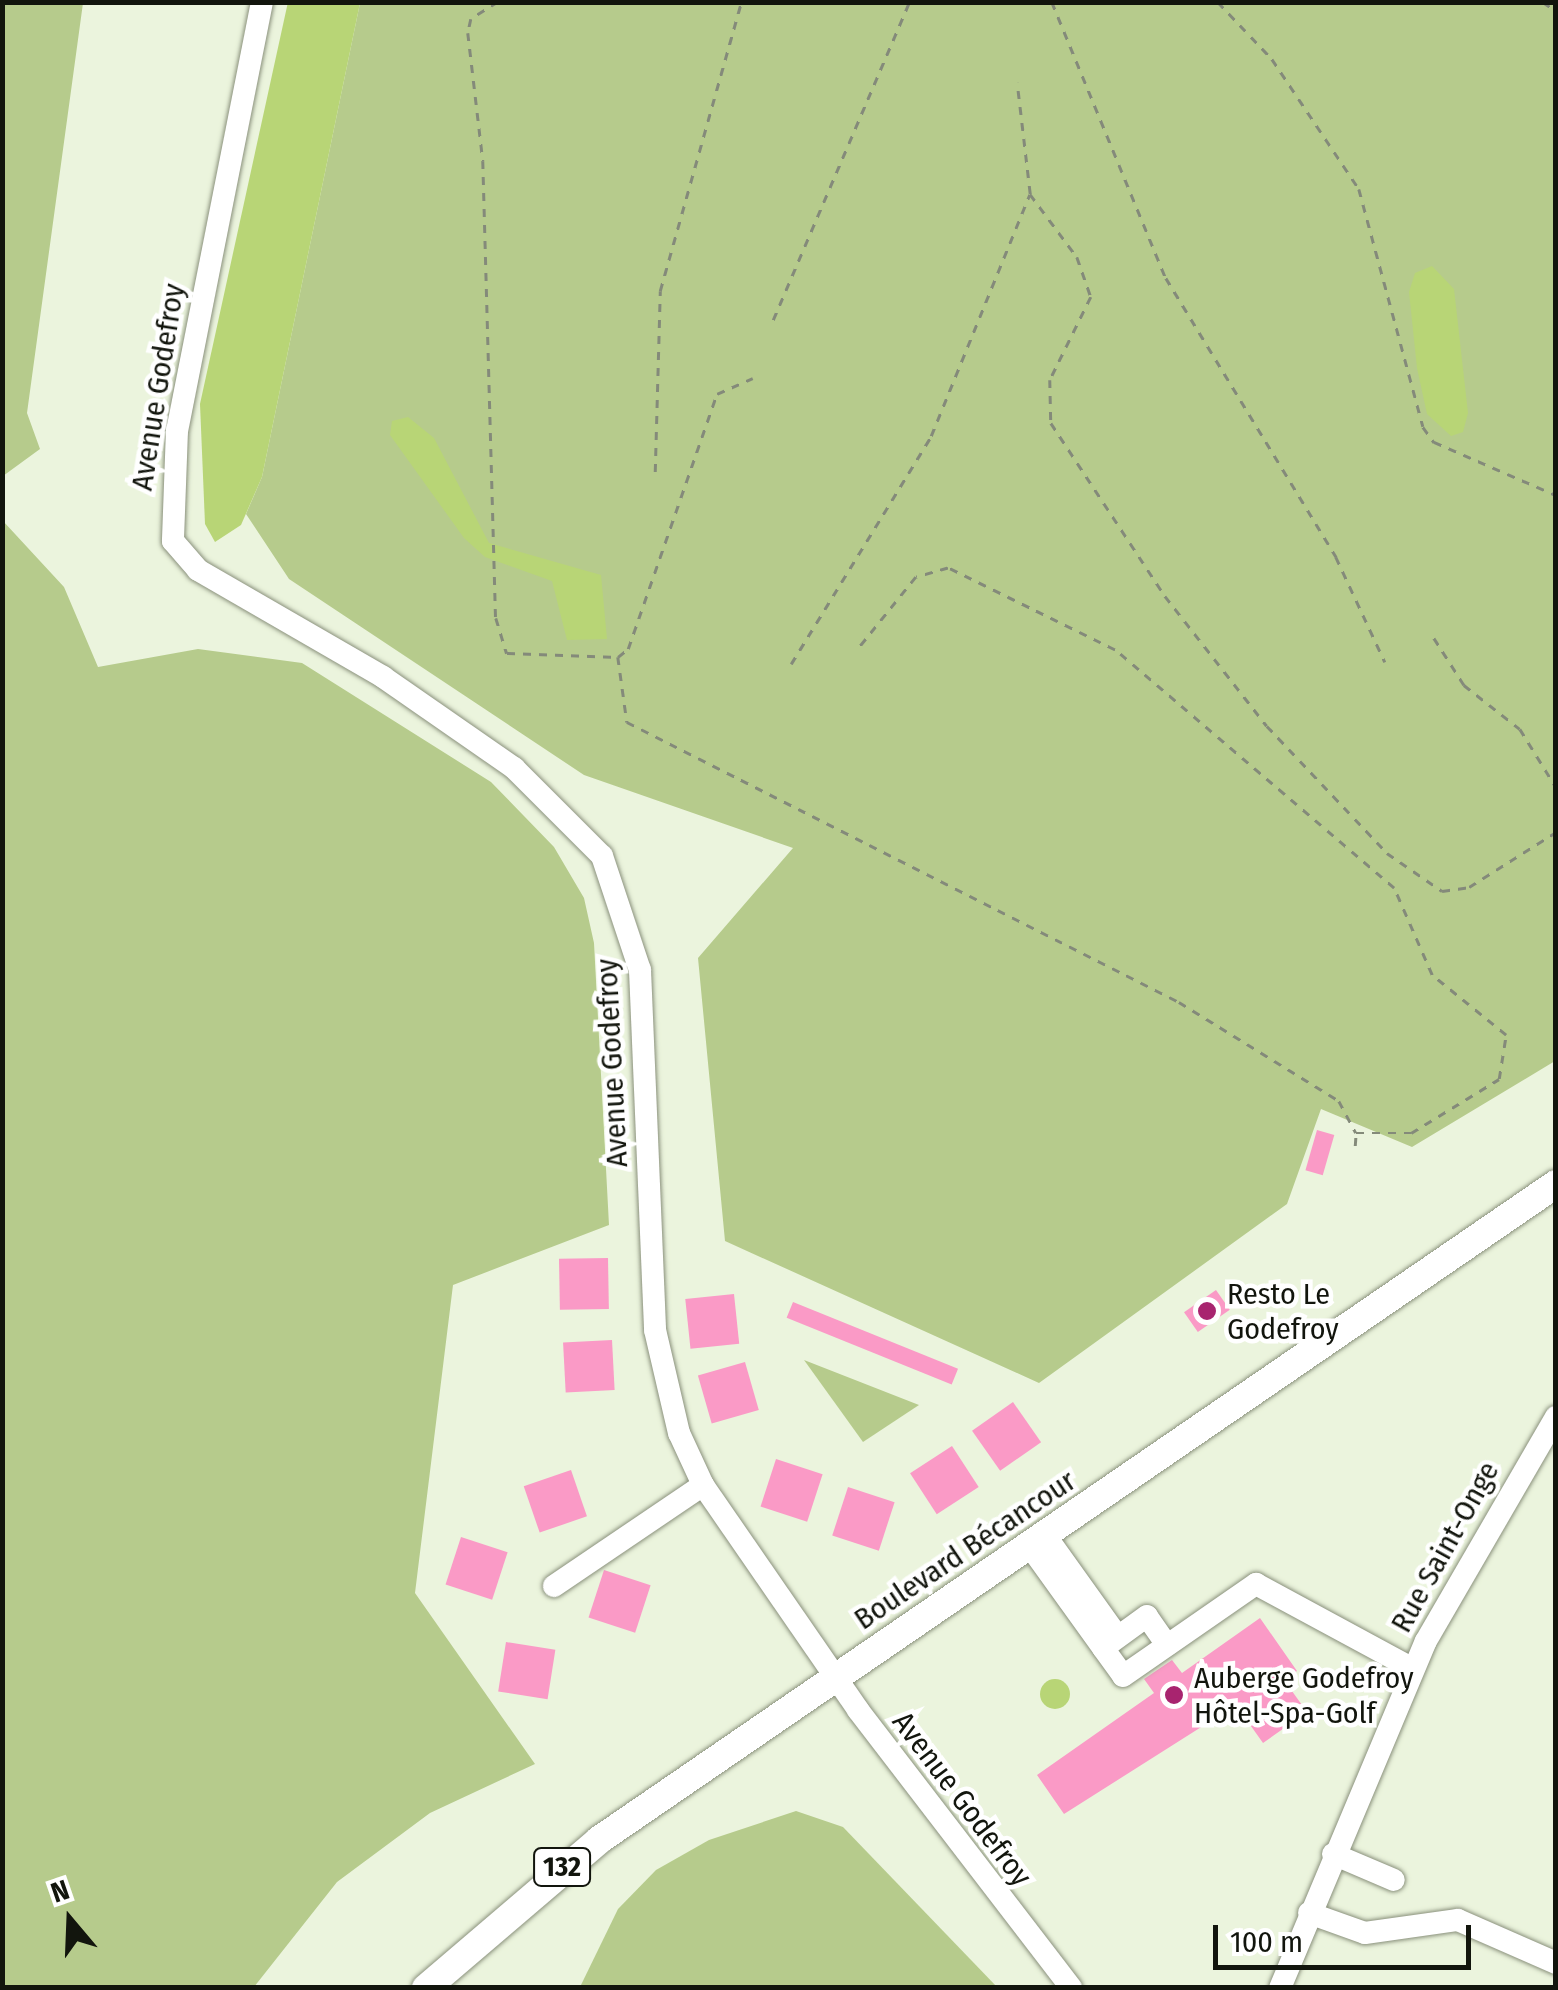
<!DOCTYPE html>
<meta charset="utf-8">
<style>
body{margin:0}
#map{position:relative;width:1558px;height:1990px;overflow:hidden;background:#ebf4dd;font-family:"Fira Sans Condensed",sans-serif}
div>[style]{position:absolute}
.green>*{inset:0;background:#b6cb8c}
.water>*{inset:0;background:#b8d576}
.round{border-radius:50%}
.building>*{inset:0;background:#fa9ac6;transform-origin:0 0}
.path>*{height:2.5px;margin-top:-1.25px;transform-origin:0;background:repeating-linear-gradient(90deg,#848a7a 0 8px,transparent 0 16px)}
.roads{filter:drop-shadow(0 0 2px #8a917c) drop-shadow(0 0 2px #8a917c)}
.minor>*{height:22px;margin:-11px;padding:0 11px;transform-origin:11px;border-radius:11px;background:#fff}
.major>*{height:28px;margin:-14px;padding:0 14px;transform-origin:14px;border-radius:14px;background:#fff}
.dots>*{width:28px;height:28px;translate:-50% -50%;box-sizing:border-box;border:5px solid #fff;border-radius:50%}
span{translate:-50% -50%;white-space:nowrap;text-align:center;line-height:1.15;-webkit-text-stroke:9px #fff;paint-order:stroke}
.shield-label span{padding:2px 8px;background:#fff;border:2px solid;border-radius:8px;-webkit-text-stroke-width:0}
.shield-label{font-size:28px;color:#12150d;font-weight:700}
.street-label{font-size:30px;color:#12150d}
.poi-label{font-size:30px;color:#12150d}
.left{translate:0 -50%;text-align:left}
.frame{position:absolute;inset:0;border:5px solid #12150d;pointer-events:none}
.north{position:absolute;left:20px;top:1870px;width:100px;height:100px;-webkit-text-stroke:8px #fff;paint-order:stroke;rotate:341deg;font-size:28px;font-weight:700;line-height:40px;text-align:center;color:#12150d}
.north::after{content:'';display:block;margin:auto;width:35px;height:45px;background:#12150d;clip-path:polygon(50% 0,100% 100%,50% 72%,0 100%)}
.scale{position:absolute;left:1213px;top:1925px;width:258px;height:45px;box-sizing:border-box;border:5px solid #12150d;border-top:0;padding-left:12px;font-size:30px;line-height:35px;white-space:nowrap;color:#12150d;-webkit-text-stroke:8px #fff;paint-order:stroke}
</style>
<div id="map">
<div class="green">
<div style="clip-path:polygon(3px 2px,83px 3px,27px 413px,40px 449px,3px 476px)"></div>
<div style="clip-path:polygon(360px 3px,1555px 3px,1555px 1061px,1412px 1147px,1321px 1109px,1287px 1204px,1039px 1383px,725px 1241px,698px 958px,793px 848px,584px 775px,289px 579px,246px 514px,262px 477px)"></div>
<div style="clip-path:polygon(3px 521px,64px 587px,98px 667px,198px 649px,302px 663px,491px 782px,554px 847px,584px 898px,594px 943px,609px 1225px,453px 1285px,415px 1593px,535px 1764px,430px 1813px,337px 1882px,254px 1987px,3px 1987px)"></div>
<div style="clip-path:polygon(804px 1360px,919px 1405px,863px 1442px)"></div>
<div style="clip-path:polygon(796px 1811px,843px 1827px,997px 1987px,580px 1987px,618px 1909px,656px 1870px,709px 1840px)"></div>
</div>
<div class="water">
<div style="clip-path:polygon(288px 2px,360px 3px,262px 477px,241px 525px,215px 542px,205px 524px,200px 404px)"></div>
<div style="clip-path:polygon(1432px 266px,1454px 289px,1468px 413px,1463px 432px,1451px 436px,1427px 414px,1417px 368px,1409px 292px,1415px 273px)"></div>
<div style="clip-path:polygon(408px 417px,434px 438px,489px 543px,601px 575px,607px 639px,567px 640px,552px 581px,485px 557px,464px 538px,390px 435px,392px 421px)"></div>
<div class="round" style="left:1040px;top:1679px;width:30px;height:30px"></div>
</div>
<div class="building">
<div style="left:1317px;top:1130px;width:18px;height:42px;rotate:16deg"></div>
<div style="left:608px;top:1258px;width:51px;height:49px;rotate:89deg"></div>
<div style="left:1216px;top:1290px;width:24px;height:39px;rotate:55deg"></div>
<div style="left:734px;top:1294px;width:50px;height:49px;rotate:84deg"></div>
<div style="left:793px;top:1302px;width:178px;height:17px;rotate:22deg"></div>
<div style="left:612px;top:1340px;width:50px;height:49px;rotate:87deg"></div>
<div style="left:745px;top:1362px;width:50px;height:49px;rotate:74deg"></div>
<div style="left:1013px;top:1402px;width:49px;height:50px;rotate:55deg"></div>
<div style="left:952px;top:1446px;width:49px;height:50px;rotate:57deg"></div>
<div style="left:776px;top:1459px;width:49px;height:50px;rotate:18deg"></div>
<div style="left:571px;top:1470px;width:49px;height:50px;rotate:71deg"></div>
<div style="left:848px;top:1487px;width:49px;height:51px;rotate:18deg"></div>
<div style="left:461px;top:1537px;width:49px;height:50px;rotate:18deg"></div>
<div style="left:604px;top:1570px;width:49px;height:50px;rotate:18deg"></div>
<div style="clip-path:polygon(1260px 1618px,1297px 1671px,1284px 1680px,1307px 1712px,1263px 1743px,1236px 1705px,1064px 1814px,1037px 1775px,1154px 1693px,1144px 1679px,1172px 1660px,1182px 1673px)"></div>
<div style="left:506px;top:1642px;width:50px;height:50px;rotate:9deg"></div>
</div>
<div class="path">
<div style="left:498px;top:2px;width:32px;rotate:148deg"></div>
<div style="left:471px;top:19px;width:14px;rotate:102deg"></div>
<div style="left:468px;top:33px;width:129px;rotate:83.3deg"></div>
<div style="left:483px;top:161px;width:457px;rotate:88.4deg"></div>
<div style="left:496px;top:618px;width:37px;rotate:73deg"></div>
<div style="left:507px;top:653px;width:111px;rotate:2.1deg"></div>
<div style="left:618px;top:657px;width:13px;rotate:-39deg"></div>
<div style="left:628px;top:649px;width:270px;rotate:-70.8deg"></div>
<div style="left:717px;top:394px;width:39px;rotate:-24deg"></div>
<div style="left:1052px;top:2px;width:299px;rotate:67.6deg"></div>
<div style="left:1166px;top:278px;width:327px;rotate:58.6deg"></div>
<div style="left:1336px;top:557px;width:116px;rotate:65deg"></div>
<div style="left:1218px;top:2px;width:79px;rotate:46.5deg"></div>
<div style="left:1272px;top:59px;width:156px;rotate:56.2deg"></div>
<div style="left:1359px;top:189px;width:246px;rotate:74.9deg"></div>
<div style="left:1423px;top:427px;width:19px;rotate:54deg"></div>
<div style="left:1434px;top:442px;width:133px;rotate:23.5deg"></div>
<div style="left:1543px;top:2px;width:16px;rotate:35deg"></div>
<div style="left:1030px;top:194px;width:79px;rotate:53.3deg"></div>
<div style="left:1077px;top:257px;width:42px;rotate:70.7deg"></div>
<div style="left:1091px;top:297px;width:93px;rotate:116.3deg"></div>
<div style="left:1050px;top:380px;width:43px;rotate:88.7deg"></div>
<div style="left:1051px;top:423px;width:207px;rotate:56.6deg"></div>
<div style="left:1165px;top:596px;width:165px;rotate:51.9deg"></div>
<div style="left:1267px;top:726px;width:175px;rotate:46.6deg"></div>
<div style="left:1387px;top:853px;width:67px;rotate:34.6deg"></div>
<div style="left:1442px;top:891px;width:27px;rotate:-8deg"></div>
<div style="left:1469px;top:887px;width:103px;rotate:-32.3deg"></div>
<div style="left:773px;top:320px;width:346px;rotate:-66.8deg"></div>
<div style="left:655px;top:472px;width:181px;rotate:-88.4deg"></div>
<div style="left:660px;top:291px;width:300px;rotate:-74.3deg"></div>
<div style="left:1434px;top:638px;width:56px;rotate:57.4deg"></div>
<div style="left:1464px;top:685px;width:71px;rotate:38.2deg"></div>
<div style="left:1520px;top:729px;width:68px;rotate:58.2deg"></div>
<div style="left:618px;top:657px;width:66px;rotate:82.1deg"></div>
<div style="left:627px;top:722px;width:619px;rotate:26.9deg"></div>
<div style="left:1179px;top:1002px;width:188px;rotate:31.7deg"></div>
<div style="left:1339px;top:1101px;width:36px;rotate:62deg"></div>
<div style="left:1356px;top:1133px;width:55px"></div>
<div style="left:1411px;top:1133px;width:103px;rotate:-31.5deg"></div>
<div style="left:1499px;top:1079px;width:45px;rotate:-81deg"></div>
<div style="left:1506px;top:1035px;width:95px;rotate:-141deg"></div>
<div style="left:1432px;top:975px;width:95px;rotate:-113.6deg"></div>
<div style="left:1394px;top:888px;width:367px;rotate:-139.5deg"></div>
<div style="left:1115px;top:650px;width:186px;rotate:-153.8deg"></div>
<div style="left:948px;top:568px;width:33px;rotate:164deg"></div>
<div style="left:916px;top:577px;width:92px;rotate:128.9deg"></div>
<div style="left:791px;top:664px;width:268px;rotate:-58.4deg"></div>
<div style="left:931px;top:436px;width:261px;rotate:-67.8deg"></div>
<div style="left:1030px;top:194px;width:112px;rotate:-96.7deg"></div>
<div style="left:1355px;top:1146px;width:13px;rotate:-86deg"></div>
</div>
<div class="roads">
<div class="minor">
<div style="left:262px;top:2px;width:436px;rotate:101.2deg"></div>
<div style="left:177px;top:430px;width:111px;rotate:92.1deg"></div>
<div style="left:173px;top:541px;width:38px;rotate:49deg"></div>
<div style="left:198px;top:570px;width:214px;rotate:30deg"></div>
<div style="left:383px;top:677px;width:160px;rotate:34.8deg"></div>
<div style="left:514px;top:768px;width:124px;rotate:45deg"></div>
<div style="left:602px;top:856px;width:120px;rotate:71.6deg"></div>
<div style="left:640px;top:970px;width:360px;rotate:87.6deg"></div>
<div style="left:655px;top:1330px;width:106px;rotate:76.9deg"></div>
<div style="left:679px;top:1433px;width:57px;rotate:65.2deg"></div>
<div style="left:703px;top:1485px;width:273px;rotate:55.4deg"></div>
<div style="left:858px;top:1710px;width:350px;rotate:52.5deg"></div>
<div style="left:1045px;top:1535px;width:125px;rotate:54.4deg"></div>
<div style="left:1029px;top:1545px;width:127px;rotate:54.3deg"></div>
<div style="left:554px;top:1586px;width:180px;rotate:-34.1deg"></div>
<div style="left:1167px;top:1645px;width:35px;rotate:-125deg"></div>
<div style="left:1147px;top:1616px;width:54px;rotate:144deg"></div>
<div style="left:1103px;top:1648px;width:34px;rotate:54deg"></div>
<div style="left:1123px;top:1676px;width:162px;rotate:-34.7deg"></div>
<div style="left:1256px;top:1584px;width:179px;rotate:28.4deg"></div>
<div style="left:1333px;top:1854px;width:66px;rotate:23.1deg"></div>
<div style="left:1309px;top:1913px;width:59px;rotate:19.7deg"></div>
<div style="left:1365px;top:1933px;width:94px;rotate:-8deg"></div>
<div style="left:1458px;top:1920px;width:107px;rotate:23.7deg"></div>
<div style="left:1280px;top:1988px;width:376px;rotate:-67.2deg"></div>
<div style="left:1426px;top:1641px;width:259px;rotate:-59.9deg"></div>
</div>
<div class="major">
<div style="left:426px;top:1988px;width:228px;rotate:-40.5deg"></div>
<div style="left:599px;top:1840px;width:1160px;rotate:-34.43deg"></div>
</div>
</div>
<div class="dots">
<div style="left:1207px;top:1311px;background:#a8246f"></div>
<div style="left:1174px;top:1695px;background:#a8246f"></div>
</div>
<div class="shield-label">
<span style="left:562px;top:1867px">132</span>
</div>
<div class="street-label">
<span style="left:158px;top:387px;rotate:-81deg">Avenue Godefroy</span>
<span style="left:612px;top:1063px;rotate:-93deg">Avenue Godefroy</span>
<span style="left:1445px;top:1547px;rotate:-61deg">Rue Saint-Onge</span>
<span style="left:965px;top:1550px;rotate:-34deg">Boulevard Bécancour</span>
<span style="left:962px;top:1799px;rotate:53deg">Avenue Godefroy</span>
</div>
<div class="poi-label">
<span class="left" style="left:1227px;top:1311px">Resto Le<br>Godefroy</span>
<span class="left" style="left:1194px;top:1695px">Auberge Godefroy<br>Hôtel-Spa-Golf</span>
</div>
<div class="frame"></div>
<div class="north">N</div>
<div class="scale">100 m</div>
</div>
